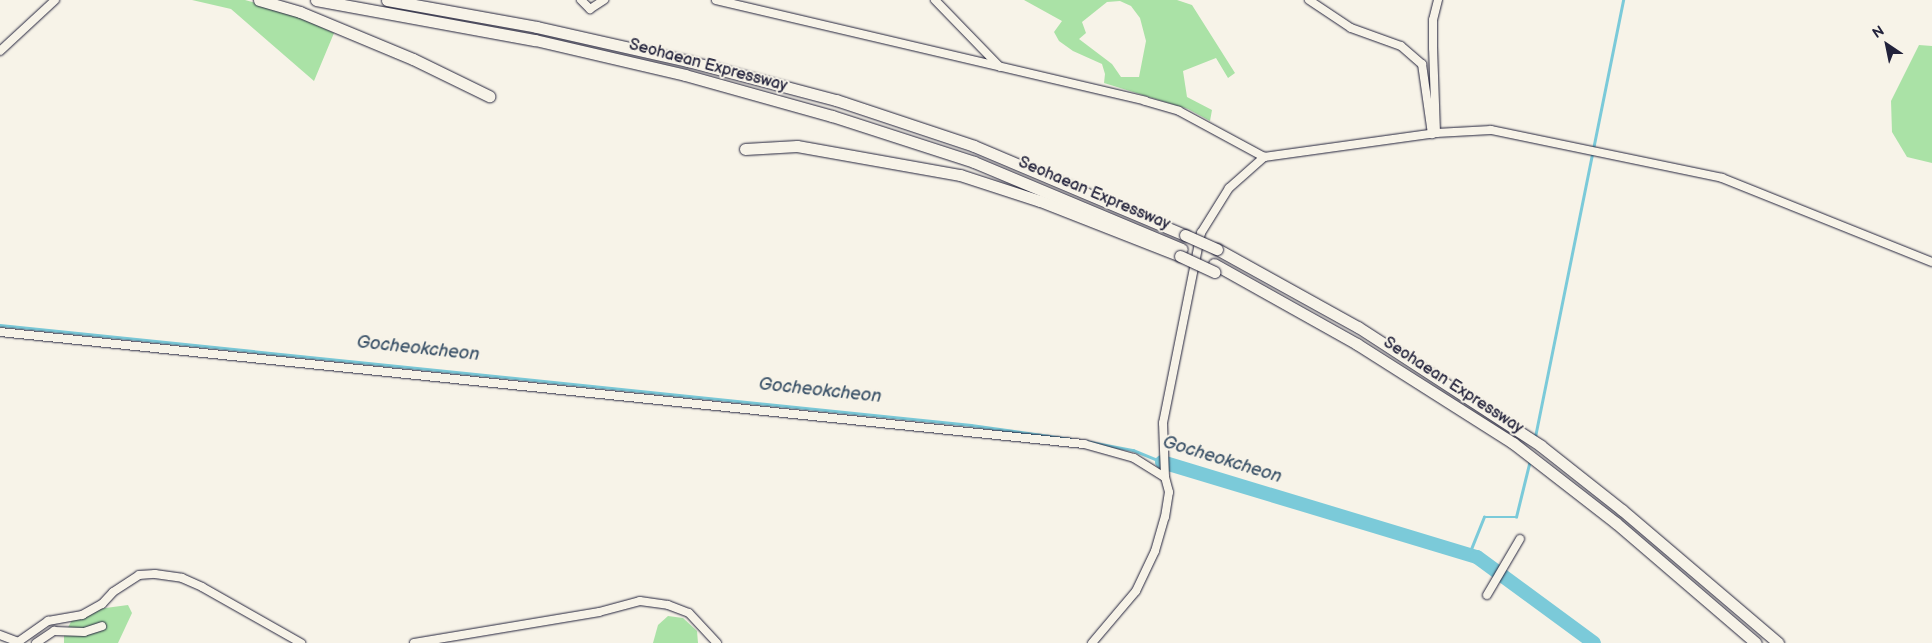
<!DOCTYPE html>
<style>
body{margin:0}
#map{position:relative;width:1932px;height:643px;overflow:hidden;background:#f7f3e8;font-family:"Balsamiq Sans",sans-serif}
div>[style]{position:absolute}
.green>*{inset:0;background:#aae2a6}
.stream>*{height:2.5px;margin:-1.25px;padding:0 1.25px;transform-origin:1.25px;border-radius:1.25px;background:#7bcad9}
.river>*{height:14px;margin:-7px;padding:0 7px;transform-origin:7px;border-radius:7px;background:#7bcad9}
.roads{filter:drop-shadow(0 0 1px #22223b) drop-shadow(0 0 1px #22223b)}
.minor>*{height:8px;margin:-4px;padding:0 4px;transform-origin:4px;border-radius:4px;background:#f7f3e8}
.highway>*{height:11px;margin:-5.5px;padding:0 5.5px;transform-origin:5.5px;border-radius:5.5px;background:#f7f3e8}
.bridges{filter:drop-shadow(0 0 1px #22223b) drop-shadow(0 0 1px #22223b)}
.highway-bridge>*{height:11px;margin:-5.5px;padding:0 5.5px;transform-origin:5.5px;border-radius:5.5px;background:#f7f3e8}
span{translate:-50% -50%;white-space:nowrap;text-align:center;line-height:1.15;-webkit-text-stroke:4px #f7f3e8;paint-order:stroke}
.street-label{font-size:16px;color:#22223b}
.water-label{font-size:18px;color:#3d546a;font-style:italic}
.north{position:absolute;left:1862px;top:20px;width:50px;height:50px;-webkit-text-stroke:4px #f7f3e8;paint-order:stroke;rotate:326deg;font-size:14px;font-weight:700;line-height:20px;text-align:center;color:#22223b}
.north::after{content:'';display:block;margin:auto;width:18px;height:22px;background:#22223b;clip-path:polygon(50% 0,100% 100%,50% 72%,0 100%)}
</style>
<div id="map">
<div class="green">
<div style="clip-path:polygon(192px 0,245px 0,286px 11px,334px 33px,314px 81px,231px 9px)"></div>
<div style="clip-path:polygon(evenodd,1024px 0,1177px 0,1192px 5px,1235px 73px,1228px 78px,1216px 58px,1183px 71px,1187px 97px,1212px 110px,1210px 121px,1188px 109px,1104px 83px,1105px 74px,1102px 64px,1073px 51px,1059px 41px,1054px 32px,1062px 21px,1024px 0,1120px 1px,1131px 6px,1140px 18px,1146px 41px,1139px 77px,1121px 77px,1112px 64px,1079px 39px,1086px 33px,1082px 22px,1107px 2px,1120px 1px)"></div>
<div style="clip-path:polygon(1919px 45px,1932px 46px,1932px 163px,1907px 157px,1892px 132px,1891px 101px)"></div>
<div style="clip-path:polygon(128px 605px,132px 613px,118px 643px,64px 643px,64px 635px,72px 620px,98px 609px)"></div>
<div style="clip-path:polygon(668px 616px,683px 618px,697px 631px,698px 643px,653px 643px,658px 625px)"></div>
</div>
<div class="stream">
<div style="left:0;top:325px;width:976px;rotate:5.88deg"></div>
<div style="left:971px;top:425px;width:100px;rotate:8deg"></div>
<div style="left:1535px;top:437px;width:446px;rotate:-78.6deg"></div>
<div style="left:1085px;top:441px;width:49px;rotate:10.6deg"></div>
<div style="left:1133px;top:450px;width:31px;rotate:22deg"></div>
<div style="left:1469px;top:554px;width:40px;rotate:-68deg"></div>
<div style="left:1484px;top:517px;width:32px"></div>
<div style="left:1516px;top:517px;width:59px;rotate:-76.2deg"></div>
</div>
<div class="river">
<div style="left:1162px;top:462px;width:329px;rotate:16.8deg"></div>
<div style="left:1477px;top:557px;width:145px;rotate:36.3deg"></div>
</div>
<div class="roads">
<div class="minor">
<div style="left:581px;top:0;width:13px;rotate:45deg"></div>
<div style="left:590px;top:9px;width:17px;rotate:-33deg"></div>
<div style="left:716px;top:0;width:441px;rotate:13.2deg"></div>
<div style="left:1145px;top:101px;width:35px;rotate:16deg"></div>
<div style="left:1179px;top:111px;width:97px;rotate:28.4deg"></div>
<div style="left:1264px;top:157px;width:174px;rotate:-7.9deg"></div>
<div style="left:1436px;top:133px;width:55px;rotate:-3.1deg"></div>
<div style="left:1491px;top:130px;width:236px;rotate:11.7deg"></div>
<div style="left:1722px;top:178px;width:226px;rotate:21.8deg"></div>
<div style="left:935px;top:0;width:93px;rotate:45.9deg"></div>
<div style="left:1309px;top:0;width:50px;rotate:33.7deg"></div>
<div style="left:1351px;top:28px;width:53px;rotate:19.8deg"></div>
<div style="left:1401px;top:46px;width:28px;rotate:41deg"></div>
<div style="left:1422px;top:64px;width:71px;rotate:81.9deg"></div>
<div style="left:0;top:51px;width:75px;rotate:-42.8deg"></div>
<div style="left:1436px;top:133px;width:85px;rotate:-92deg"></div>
<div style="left:1433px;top:48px;width:28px;rotate:-90deg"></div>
<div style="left:1433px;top:20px;width:21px;rotate:-76deg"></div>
<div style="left:0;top:332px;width:1090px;rotate:5.9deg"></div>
<div style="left:1084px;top:444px;width:52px;rotate:15.6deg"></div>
<div style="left:1134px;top:458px;width:36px;rotate:32deg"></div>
<div style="left:1487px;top:595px;width:65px;rotate:-59.5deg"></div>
<div style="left:0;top:635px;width:19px;rotate:21deg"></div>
<div style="left:18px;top:642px;width:37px;rotate:-35deg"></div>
<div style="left:48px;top:621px;width:35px;rotate:-10deg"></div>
<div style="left:82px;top:615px;width:23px;rotate:-29deg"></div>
<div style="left:102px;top:604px;width:16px;rotate:-47deg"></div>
<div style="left:113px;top:592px;width:31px;rotate:-33deg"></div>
<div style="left:139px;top:575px;width:16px;rotate:-4deg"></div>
<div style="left:155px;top:574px;width:27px;rotate:8deg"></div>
<div style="left:182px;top:578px;width:22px;rotate:24deg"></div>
<div style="left:202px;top:587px;width:114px;rotate:29.5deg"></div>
<div style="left:36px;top:643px;width:22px;rotate:-34deg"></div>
<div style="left:54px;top:631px;width:30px;rotate:2deg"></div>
<div style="left:84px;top:632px;width:19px;rotate:-18deg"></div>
<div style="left:414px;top:643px;width:188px;rotate:-9.5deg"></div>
<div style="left:599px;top:612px;width:42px;rotate:-15deg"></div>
<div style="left:640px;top:601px;width:28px;rotate:8deg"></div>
<div style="left:668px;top:605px;width:22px;rotate:21deg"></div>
<div style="left:689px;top:613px;width:41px;rotate:47deg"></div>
<div style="left:1092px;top:643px;width:68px;rotate:-49.8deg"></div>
<div style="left:1136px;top:591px;width:44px;rotate:-64.6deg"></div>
<div style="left:1155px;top:551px;width:35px;rotate:-74deg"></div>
<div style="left:1165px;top:517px;width:25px;rotate:-81deg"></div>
<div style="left:1169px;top:492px;width:16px;rotate:-105deg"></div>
<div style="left:1165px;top:477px;width:54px;rotate:-92.1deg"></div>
<div style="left:1163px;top:423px;width:194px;rotate:-78.7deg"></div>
<div style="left:1201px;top:233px;width:53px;rotate:-58.1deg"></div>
<div style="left:1229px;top:188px;width:47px;rotate:-41.5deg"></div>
</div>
<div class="highway">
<div style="left:259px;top:0;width:43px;rotate:16.3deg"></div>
<div style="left:300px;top:12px;width:122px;rotate:22.6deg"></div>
<div style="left:413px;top:59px;width:85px;rotate:26deg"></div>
<div style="left:316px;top:0;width:223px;rotate:10.4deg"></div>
<div style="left:535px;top:40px;width:154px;rotate:13.1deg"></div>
<div style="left:685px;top:75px;width:153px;rotate:15.6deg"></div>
<div style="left:832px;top:116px;width:149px;rotate:17.9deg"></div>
<div style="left:974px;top:162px;width:225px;rotate:22.7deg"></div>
<div style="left:387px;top:0;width:152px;rotate:10.2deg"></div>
<div style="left:537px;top:27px;width:155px;rotate:12.7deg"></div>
<div style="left:688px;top:61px;width:153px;rotate:14.8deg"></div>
<div style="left:836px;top:100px;width:145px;rotate:18.4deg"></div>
<div style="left:974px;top:146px;width:229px;rotate:22.9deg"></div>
<div style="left:745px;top:149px;width:52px;rotate:-3.3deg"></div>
<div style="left:797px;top:146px;width:166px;rotate:10.1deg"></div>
<div style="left:960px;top:175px;width:84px;rotate:18deg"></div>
<div style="left:1040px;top:201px;width:150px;rotate:21.4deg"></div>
<div style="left:1217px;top:249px;width:161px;rotate:29deg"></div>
<div style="left:1358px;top:327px;width:218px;rotate:33deg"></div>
<div style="left:1541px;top:446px;width:103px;rotate:38.3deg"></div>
<div style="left:1622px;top:510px;width:205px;rotate:40.4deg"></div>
<div style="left:1214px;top:264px;width:164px;rotate:29.2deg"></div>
<div style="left:1357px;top:344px;width:185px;rotate:32.4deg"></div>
<div style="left:1513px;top:443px;width:130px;rotate:37.8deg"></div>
<div style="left:1616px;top:523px;width:184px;rotate:40.6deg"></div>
</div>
</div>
<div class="bridges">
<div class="highway-bridge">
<div style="left:1185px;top:235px;width:35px;rotate:24deg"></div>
<div style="left:1180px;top:256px;width:38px;rotate:25deg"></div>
</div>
</div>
<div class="street-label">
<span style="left:708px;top:66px;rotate:15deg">Seohaean Expressway</span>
<span style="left:1094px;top:194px;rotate:23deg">Seohaean Expressway</span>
<span style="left:1453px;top:386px;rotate:33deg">Seohaean Expressway</span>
</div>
<div class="water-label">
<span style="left:418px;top:349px;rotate:6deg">Gocheokcheon</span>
<span style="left:820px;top:391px;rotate:6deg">Gocheokcheon</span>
<span style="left:1222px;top:460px;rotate:17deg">Gocheokcheon</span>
</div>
<div class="north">N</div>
</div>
